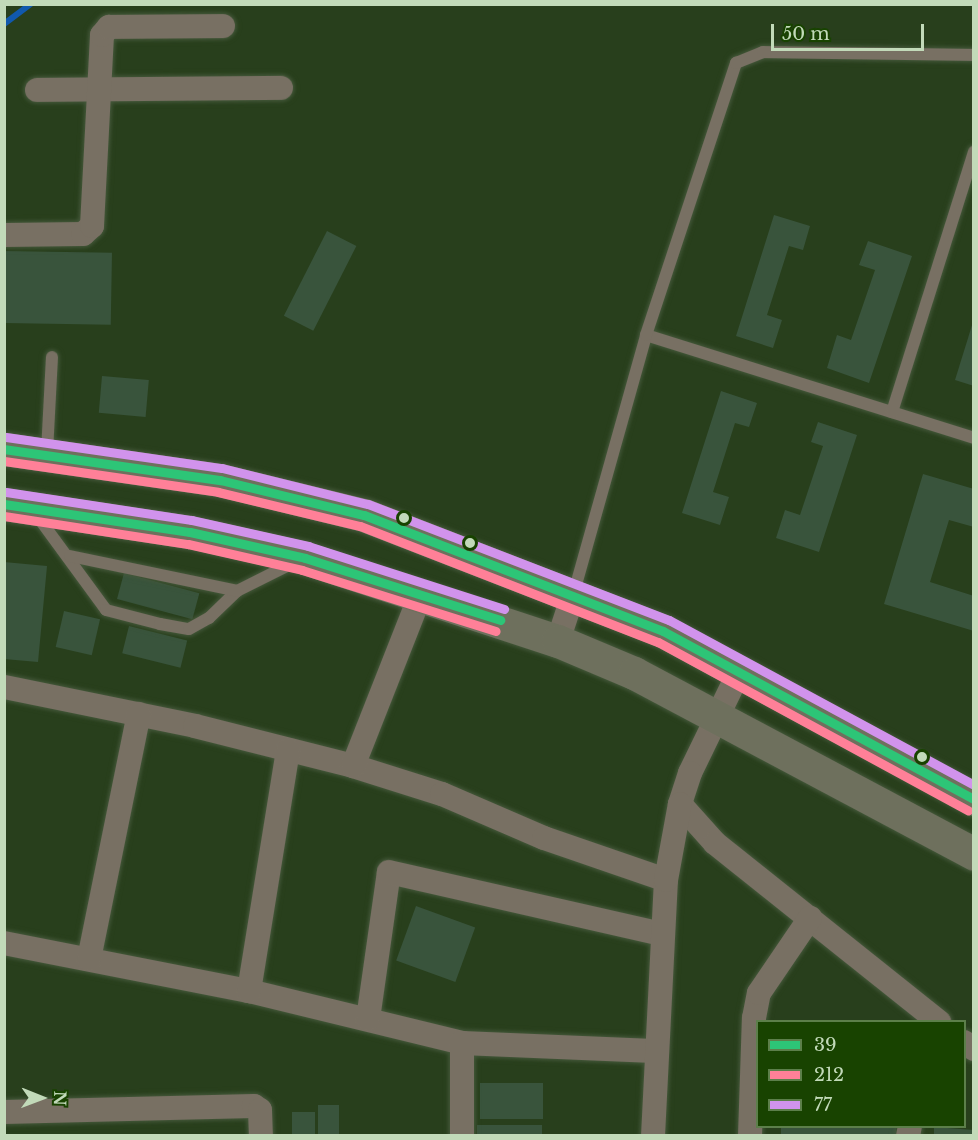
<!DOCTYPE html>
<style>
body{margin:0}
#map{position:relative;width:978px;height:1140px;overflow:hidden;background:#283f1c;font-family:"Libre Baskerville",serif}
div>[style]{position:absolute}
.stream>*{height:6px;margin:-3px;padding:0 3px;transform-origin:3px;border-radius:3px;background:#1159ad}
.building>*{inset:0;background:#39543c;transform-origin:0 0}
.roads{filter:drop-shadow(0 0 2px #45583b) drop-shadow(0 0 2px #45583b)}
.service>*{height:12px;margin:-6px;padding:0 6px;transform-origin:6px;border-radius:6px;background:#787063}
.minor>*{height:24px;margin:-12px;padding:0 12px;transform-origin:12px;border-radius:12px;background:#787063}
.primary>*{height:33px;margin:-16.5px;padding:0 16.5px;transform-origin:16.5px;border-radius:16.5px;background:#6e705d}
.bus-1>*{height:9px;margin:-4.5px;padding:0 4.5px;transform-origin:4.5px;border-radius:4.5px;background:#2dc577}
.bus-2>*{height:9px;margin:-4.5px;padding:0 4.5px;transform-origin:4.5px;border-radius:4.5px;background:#ff8098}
.bus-3>*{height:9px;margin:-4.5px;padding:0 4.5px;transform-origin:4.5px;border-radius:4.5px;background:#d193ec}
.dots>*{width:16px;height:16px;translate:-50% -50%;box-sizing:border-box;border:3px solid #184300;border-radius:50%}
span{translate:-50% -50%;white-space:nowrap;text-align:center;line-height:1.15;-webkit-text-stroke:4.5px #184300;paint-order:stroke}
.frame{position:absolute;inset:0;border:6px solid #c2dab9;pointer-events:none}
.legend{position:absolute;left:756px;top:1020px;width:210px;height:108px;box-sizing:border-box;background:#184300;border:2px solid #5c7f4a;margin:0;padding:8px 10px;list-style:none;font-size:18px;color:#c2dab9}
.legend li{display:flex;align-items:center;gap:12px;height:30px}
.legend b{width:30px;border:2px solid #5c7f4a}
.north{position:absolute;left:12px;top:1068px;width:60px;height:60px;-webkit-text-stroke:4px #184300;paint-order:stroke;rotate:91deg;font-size:16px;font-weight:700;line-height:24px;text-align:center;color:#c2dab9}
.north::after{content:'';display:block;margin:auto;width:21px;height:27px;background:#c2dab9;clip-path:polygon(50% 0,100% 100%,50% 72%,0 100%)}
.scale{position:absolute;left:771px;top:24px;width:153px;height:27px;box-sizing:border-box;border:3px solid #c2dab9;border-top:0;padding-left:8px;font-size:18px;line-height:21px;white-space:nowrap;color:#c2dab9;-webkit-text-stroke:4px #184300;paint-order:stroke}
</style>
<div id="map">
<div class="stream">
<div style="left:4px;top:24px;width:34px;rotate:-37deg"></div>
</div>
<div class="building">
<div style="clip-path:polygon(774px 215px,810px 226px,803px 250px,789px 246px,767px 315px,782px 320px,773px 348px,736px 336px)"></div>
<div style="left:327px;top:231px;width:33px;height:95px;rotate:27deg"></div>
<div style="clip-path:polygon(868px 241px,912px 256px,869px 383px,827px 368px,837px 335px,851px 340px,875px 270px,859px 265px)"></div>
<div style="left:5px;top:251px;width:107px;height:72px;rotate:1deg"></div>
<div style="clip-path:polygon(973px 322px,974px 322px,974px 386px,955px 380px)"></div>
<div style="left:102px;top:376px;width:47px;height:37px;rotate:5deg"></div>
<div style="clip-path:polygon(721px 391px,757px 403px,749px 427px,735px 423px,713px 492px,729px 497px,720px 525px,682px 513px)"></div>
<div style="clip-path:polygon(818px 422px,857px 435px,819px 552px,776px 538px,785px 510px,800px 515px,823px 446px,811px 442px)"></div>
<div style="clip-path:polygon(923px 474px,974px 489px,974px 527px,949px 520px,930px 582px,974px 596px,974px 631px,884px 604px)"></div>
<div style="clip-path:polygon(4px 562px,47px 566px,38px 662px,4px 659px)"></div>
<div style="left:124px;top:573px;width:78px;height:27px;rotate:15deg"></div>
<div style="left:64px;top:611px;width:37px;height:37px;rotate:13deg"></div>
<div style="left:129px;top:626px;width:60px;height:28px;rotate:14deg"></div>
<div style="left:416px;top:906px;width:63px;height:58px;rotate:20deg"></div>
<div style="left:480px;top:1083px;width:63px;height:36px"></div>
<div style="left:318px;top:1105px;width:21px;height:31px"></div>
<div style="left:292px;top:1112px;width:23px;height:24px"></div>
<div style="left:477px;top:1125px;width:65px;height:11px"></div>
<div style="left:781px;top:1126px;width:115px;height:10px"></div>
<div style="clip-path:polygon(934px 1127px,974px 1130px,974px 1136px,934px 1136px)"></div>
</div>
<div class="roads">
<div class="service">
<div style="left:646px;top:335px;width:344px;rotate:17.4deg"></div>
<div style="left:892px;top:412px;width:273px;rotate:-72.5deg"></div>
<div style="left:47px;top:452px;width:95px;rotate:-87deg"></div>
<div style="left:38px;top:517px;width:115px;rotate:53.8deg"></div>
<div style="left:106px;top:610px;width:56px;rotate:14.5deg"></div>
<div style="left:160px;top:624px;width:29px;rotate:10deg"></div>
<div style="left:189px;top:629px;width:23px;rotate:-29deg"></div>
<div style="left:209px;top:618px;width:39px;rotate:-44deg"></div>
<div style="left:237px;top:591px;width:65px;rotate:-26.6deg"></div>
<div style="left:70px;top:556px;width:171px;rotate:11.8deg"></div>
<div style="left:574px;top:592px;width:267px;rotate:-74.3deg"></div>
<div style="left:646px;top:335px;width:287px;rotate:-71.7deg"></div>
<div style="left:736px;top:63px;width:29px;rotate:-22deg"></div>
<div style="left:763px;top:52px;width:211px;rotate:0.8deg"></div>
</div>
<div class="minor">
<div style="left:37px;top:90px;width:244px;rotate:-0.5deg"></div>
<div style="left:4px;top:235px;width:79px;rotate:-0.7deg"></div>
<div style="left:83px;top:234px;width:12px;rotate:-42deg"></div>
<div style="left:92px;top:226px;width:191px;rotate:-87deg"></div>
<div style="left:102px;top:35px;width:11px;rotate:-49deg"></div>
<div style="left:109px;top:27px;width:114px;rotate:-0.5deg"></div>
<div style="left:558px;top:641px;width:52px;rotate:-71.9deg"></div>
<div style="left:740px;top:670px;width:114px;rotate:115.9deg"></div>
<div style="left:690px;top:773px;width:33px;rotate:108deg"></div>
<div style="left:680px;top:804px;width:52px;rotate:48.1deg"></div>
<div style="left:715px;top:843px;width:287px;rotate:38.6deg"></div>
<div style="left:4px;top:687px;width:195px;rotate:11.5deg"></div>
<div style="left:195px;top:726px;width:163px;rotate:14.2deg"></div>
<div style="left:353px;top:766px;width:93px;rotate:17.5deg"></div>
<div style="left:442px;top:794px;width:111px;rotate:23.3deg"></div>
<div style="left:544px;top:838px;width:129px;rotate:19deg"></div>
<div style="left:353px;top:766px;width:186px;rotate:-68.5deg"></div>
<div style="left:4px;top:943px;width:250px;rotate:11.1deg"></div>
<div style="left:249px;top:991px;width:219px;rotate:13.7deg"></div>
<div style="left:462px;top:1043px;width:192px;rotate:2.4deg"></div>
<div style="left:89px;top:959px;width:250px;rotate:-78.5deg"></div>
<div style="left:249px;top:991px;width:244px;rotate:-80.8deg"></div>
<div style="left:368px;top:1019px;width:148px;rotate:-81.9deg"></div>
<div style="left:389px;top:872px;width:280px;rotate:12.8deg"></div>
<div style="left:964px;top:1042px;width:12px;rotate:35deg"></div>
<div style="left:4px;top:1112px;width:250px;rotate:-1.4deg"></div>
<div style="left:254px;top:1106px;width:7px;rotate:34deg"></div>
<div style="left:260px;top:1110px;width:26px;rotate:88deg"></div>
<div style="left:462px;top:1136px;width:93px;rotate:-90deg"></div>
<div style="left:653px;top:1136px;width:256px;rotate:-87.1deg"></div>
<div style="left:666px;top:880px;width:77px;rotate:-79.6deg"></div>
<div style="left:750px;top:1136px;width:118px;rotate:-88.1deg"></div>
<div style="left:754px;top:1018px;width:25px;rotate:-79deg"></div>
<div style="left:759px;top:993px;width:91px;rotate:-55.8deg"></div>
<div style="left:908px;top:1136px;width:10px;rotate:-79deg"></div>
</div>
<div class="primary">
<div style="left:4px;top:449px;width:218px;rotate:8.2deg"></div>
<div style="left:220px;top:480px;width:148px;rotate:13.7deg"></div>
<div style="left:364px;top:515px;width:321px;rotate:21.2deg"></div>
<div style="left:663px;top:631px;width:353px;rotate:28.4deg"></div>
<div style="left:4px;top:504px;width:188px;rotate:8.6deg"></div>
<div style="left:190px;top:532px;width:118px;rotate:12.7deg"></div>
<div style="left:305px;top:558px;width:266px;rotate:18.2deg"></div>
<div style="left:558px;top:641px;width:82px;rotate:22.8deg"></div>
<div style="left:634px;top:673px;width:385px;rotate:28deg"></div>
</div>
</div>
<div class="bus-1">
<div style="left:4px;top:449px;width:218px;rotate:8.2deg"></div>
<div style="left:220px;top:480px;width:148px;rotate:13.7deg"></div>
<div style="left:364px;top:515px;width:321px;rotate:21.2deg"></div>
<div style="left:663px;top:631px;width:353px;rotate:28.4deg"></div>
<div style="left:4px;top:504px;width:188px;rotate:8.6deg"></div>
<div style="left:190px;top:532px;width:118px;rotate:12.7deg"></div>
<div style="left:305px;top:558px;width:205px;rotate:17.6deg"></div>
</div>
<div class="bus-2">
<div style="left:4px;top:461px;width:216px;rotate:8.2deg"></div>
<div style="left:218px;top:492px;width:146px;rotate:13.5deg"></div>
<div style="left:360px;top:526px;width:320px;rotate:21.3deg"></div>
<div style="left:658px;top:642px;width:353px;rotate:28.5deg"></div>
<div style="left:4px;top:516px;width:186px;rotate:8.7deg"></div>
<div style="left:188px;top:544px;width:117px;rotate:12.8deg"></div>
<div style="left:302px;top:570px;width:203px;rotate:17.5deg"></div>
</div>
<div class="bus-3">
<div style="left:6px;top:437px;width:218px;rotate:8.2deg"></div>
<div style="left:222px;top:468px;width:150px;rotate:13.9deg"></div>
<div style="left:368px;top:504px;width:323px;rotate:21.1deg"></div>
<div style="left:669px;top:620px;width:347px;rotate:28.4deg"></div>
<div style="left:6px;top:492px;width:188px;rotate:8.6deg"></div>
<div style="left:192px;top:520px;width:119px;rotate:12.6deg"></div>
<div style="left:308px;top:546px;width:206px;rotate:17.8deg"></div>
</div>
<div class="dots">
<div style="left:404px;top:518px;background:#c2dab9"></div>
<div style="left:470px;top:543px;background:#c2dab9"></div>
<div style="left:922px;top:757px;background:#c2dab9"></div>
</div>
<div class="frame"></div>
<ul class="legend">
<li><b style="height:8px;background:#2dc577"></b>39</li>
<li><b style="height:8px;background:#ff8098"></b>212</li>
<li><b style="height:8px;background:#d193ec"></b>77</li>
</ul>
<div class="north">N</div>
<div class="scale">50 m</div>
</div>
